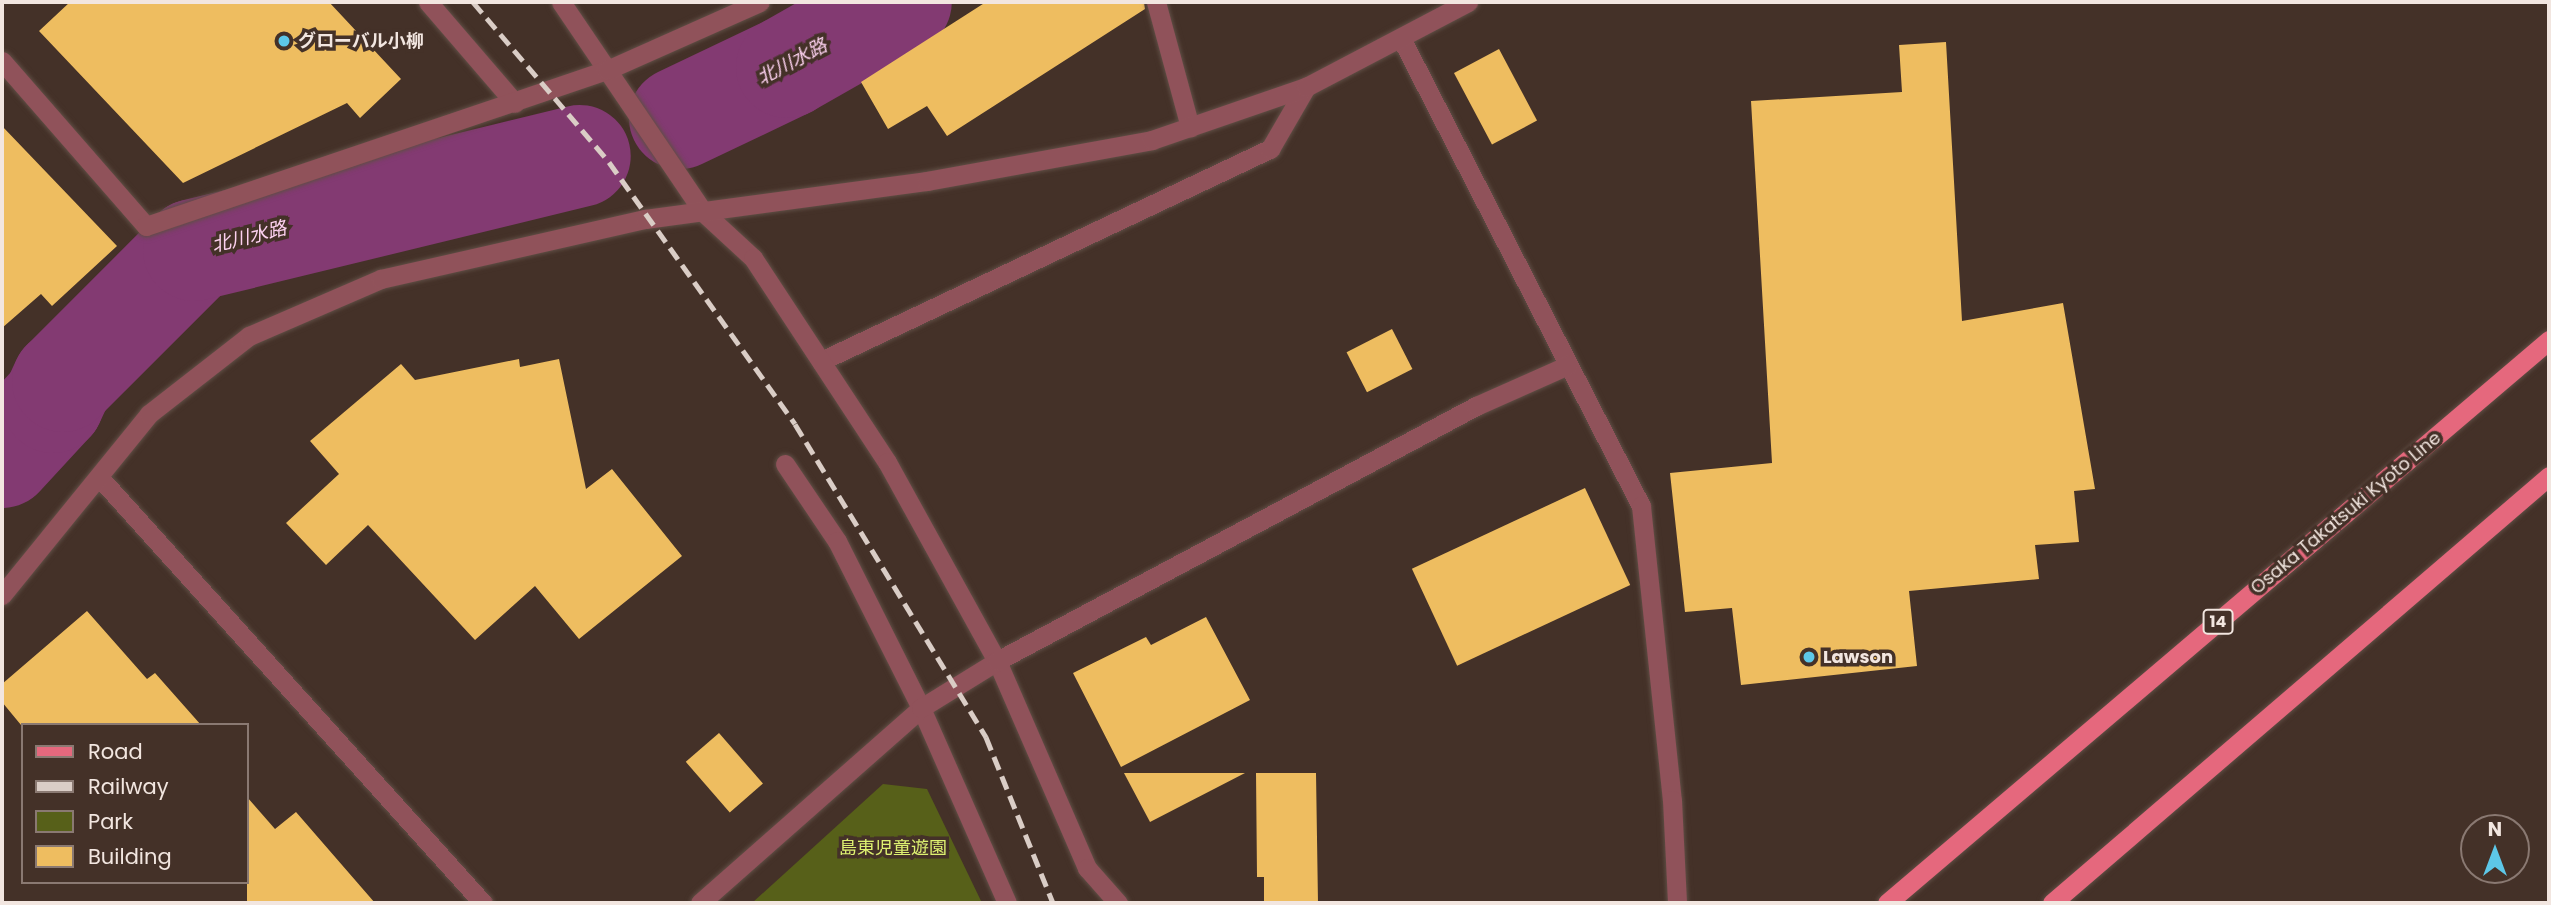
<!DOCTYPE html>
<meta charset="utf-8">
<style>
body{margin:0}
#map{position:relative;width:2551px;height:905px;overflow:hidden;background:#443128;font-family:Poppins,"Noto Sans JP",sans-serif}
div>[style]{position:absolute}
.green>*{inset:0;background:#576019}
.river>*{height:102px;margin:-51px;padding:0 51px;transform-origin:51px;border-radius:51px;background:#833a72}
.building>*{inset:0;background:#eebd60;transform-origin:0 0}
.roads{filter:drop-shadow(0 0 2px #604e45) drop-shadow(0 0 2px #604e45)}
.service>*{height:19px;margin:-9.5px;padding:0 9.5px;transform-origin:9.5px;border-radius:9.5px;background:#90525a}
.minor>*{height:19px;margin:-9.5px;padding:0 9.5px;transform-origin:9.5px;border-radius:9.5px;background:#90525a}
.primary>*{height:19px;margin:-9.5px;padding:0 9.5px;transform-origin:9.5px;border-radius:9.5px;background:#e5687d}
.rail>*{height:5px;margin-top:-2.5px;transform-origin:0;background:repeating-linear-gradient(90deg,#dacdc6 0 14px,transparent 0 21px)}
.dots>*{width:19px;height:19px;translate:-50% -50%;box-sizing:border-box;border:4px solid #443128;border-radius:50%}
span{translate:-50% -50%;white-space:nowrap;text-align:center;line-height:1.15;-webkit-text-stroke:7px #443128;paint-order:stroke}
.shield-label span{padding:2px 5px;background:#443128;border:2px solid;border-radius:5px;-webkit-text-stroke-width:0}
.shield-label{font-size:16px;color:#f2e6e0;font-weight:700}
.poi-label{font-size:18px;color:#f2e6e0;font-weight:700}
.left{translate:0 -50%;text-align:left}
.street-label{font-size:18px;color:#f2e6e0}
.park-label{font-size:18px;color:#def171}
.water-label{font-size:19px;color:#fcd1ef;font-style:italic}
.frame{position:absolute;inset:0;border:4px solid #f2e6e0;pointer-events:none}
.legend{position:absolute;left:21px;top:723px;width:228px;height:161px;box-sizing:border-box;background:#443128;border:2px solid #8a7972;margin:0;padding:9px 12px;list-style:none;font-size:21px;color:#f2e6e0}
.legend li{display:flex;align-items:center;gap:14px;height:35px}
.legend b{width:35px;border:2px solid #8a7972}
.north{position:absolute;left:2460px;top:814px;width:70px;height:70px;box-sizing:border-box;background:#443128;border:2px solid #8a7972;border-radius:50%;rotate:0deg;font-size:19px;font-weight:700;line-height:28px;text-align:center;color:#f2e6e0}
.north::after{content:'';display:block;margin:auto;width:24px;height:32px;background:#5dc7e8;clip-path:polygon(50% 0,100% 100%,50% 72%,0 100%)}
</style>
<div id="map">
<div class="green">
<div style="clip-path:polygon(883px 784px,927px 789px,982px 903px,752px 903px)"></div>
</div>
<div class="river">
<div style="left:680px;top:118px;width:119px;rotate:-25.5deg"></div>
<div style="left:787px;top:67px;width:131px;rotate:-29.7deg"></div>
<div style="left:2px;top:457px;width:75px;rotate:-47.2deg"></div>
<div style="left:53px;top:402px;width:23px;rotate:-65deg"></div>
<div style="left:63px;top:381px;width:185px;rotate:-45deg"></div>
<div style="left:194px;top:250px;width:397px;rotate:-13.7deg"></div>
</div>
<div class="building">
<div style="clip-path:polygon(70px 2px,329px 2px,401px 79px,360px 118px,347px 103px,183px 183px,39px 31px)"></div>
<div style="clip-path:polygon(986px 2px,1144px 2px,1145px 9px,947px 136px,927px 106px,888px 129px,861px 82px)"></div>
<div style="clip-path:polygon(1946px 42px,1962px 321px,2063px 303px,2095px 489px,2074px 491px,2079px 542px,2035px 545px,2039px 579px,1909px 591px,1917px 666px,1741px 685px,1732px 608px,1685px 612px,1670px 473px,1772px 463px,1751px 101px,1902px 92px,1899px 45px)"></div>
<div style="left:1499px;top:49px;width:81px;height:51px;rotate:62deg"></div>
<div style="clip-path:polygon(2px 126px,117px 246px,52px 306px,41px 294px,2px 328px)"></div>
<div style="left:1392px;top:329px;width:45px;height:51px;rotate:63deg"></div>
<div style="clip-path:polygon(519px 359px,520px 367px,559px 359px,586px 489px,612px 469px,682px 556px,579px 639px,535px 586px,475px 640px,368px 525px,326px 565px,286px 523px,339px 474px,310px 441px,401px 364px,415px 380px)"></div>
<div style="left:1585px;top:488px;width:107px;height:191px;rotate:65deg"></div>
<div style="clip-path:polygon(87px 611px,147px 679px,155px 673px,201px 725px,21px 725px,2px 702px,2px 684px)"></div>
<div style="clip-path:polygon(1206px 617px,1250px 700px,1121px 767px,1073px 673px,1146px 637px,1151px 645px)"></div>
<div style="left:719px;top:733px;width:67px;height:44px;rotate:49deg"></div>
<div style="clip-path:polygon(1124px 773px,1245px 773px,1150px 822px)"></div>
<div style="clip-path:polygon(1256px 773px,1316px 773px,1318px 903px,1264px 903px,1264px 877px,1257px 877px)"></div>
<div style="clip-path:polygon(247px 797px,275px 829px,296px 812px,375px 903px,247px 903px)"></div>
</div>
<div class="roads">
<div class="service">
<div style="left:821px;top:361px;width:497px;rotate:-25.3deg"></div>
<div style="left:1270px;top:149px;width:72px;rotate:-59.9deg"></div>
</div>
<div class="minor">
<div style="left:428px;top:2px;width:133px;rotate:49.3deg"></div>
<div style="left:561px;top:2px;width:254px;rotate:55.9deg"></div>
<div style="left:703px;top:212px;width:68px;rotate:42.6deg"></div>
<div style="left:753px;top:258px;width:244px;rotate:56.7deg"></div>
<div style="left:887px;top:462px;width:227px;rotate:61.1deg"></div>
<div style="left:997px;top:661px;width:226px;rotate:66.5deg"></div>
<div style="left:1087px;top:868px;width:47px;rotate:48.5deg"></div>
<div style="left:1156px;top:2px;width:130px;rotate:74.8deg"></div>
<div style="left:1401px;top:38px;width:526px;rotate:62.85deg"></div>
<div style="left:1641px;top:506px;width:296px;rotate:84deg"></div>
<div style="left:1672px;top:800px;width:103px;rotate:87.2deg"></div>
<div style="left:2px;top:61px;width:219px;rotate:48.9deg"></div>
<div style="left:146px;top:226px;width:487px;rotate:-18.7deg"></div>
<div style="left:607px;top:70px;width:167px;rotate:-24deg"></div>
<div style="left:785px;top:464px;width:93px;rotate:56deg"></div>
<div style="left:837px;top:541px;width:187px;rotate:63.3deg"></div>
<div style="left:921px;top:708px;width:213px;rotate:66.2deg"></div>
<div style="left:100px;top:478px;width:572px;rotate:47.98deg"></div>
<div style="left:2px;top:595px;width:233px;rotate:-50.9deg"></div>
<div style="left:149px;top:414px;width:127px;rotate:-38deg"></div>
<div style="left:249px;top:336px;width:144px;rotate:-23.4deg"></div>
<div style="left:381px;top:279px;width:271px;rotate:-12.8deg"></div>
<div style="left:645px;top:219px;width:285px;rotate:-7.7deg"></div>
<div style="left:927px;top:181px;width:229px;rotate:-10.3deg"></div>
<div style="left:1152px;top:140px;width:163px;rotate:-19deg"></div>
<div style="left:1306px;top:87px;width:183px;rotate:-27.7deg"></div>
<div style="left:700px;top:903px;width:295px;rotate:-41.4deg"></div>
<div style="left:921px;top:708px;width:89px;rotate:-31.7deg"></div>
<div style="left:997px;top:661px;width:543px;rotate:-28.03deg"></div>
<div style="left:1476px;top:406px;width:101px;rotate:-24deg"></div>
</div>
<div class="primary">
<div style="left:1887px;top:903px;width:869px;rotate:-40.38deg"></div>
<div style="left:2052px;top:903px;width:655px;rotate:-40.67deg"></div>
</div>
</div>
<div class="rail">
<div style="left:473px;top:2px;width:210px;rotate:49.6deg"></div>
<div style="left:609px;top:162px;width:321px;rotate:54.6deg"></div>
<div style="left:795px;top:424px;width:367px;rotate:58.6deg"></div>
<div style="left:986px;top:737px;width:179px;rotate:68deg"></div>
</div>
<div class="dots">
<div style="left:284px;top:41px;background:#5dc7e8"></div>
<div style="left:1809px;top:657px;background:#5dc7e8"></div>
</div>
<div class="shield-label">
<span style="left:2218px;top:622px">14</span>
</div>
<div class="poi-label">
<span class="left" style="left:298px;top:41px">グローバル小柳</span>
<span class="left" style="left:1823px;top:657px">Lawson</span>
</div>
<div class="street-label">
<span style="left:2346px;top:513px;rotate:-40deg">Osaka Takatsuki Kyoto Line</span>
</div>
<div class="park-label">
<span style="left:893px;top:848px">島東児童遊園</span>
</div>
<div class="water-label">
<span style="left:792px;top:62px;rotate:-28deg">北川水路</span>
<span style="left:249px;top:237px;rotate:-14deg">北川水路</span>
</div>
<div class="frame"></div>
<ul class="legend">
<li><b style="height:9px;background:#e5687d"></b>Road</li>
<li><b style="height:9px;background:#dacdc6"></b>Railway</li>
<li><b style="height:19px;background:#576019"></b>Park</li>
<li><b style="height:19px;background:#eebd60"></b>Building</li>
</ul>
<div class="north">N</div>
</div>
